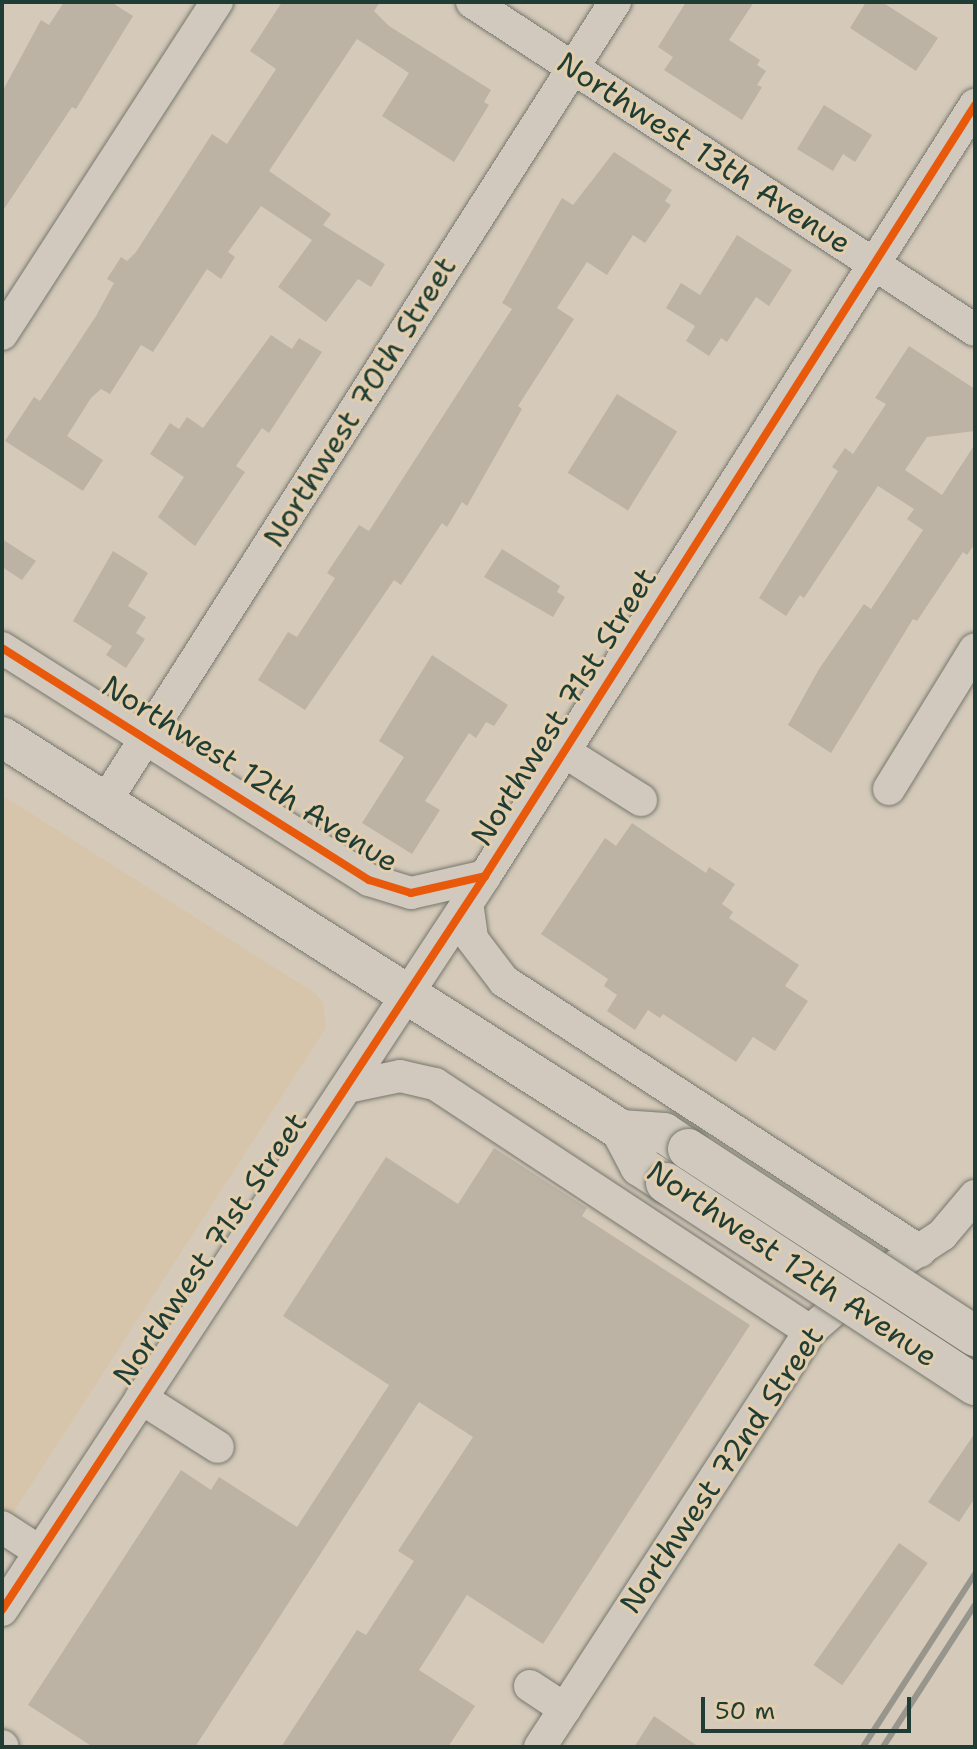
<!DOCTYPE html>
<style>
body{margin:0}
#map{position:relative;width:977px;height:1749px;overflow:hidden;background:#d5cab9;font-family:"Shantell Sans",sans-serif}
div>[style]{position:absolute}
.built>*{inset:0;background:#d7c5ab}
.building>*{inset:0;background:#bdb3a5;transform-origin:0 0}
.roads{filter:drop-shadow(0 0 2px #76776e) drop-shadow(0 0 2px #76776e)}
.minor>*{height:32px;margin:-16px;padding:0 16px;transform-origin:16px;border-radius:16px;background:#d1c9bd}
.major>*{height:40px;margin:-20px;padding:0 20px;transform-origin:20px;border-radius:20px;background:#d1c9bd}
.rail>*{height:6px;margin:-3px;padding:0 3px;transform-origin:3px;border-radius:3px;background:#97958c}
.bridges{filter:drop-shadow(0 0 2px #76776e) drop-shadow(0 0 2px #76776e)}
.major-bridge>*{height:40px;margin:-20px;padding:0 20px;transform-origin:20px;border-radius:20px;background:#d1c9bd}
.cycleway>*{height:8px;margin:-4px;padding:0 4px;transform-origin:4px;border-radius:4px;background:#e8590c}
span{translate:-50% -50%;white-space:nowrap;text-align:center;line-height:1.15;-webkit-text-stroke:6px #e2cdac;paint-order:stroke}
.street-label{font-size:30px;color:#1f3d34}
.frame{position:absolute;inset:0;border:4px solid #1f3d34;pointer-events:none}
.scale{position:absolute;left:701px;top:1697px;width:210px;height:36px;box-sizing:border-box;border:4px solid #1f3d34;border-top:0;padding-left:10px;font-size:24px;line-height:28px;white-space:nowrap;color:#1f3d34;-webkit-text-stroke:6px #e2cdac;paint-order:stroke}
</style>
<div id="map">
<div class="built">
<div style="clip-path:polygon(2px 795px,315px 993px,323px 1002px,326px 1028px,2px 1530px)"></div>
</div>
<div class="building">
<div style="clip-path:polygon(64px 2px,111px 2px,133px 16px,76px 109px,72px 107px,2px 212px,2px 92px,41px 20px,49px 25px)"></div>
<div style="clip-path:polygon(282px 2px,380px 2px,374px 11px,389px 26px,491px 90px,484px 102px,489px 105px,454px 162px,382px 116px,409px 73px,357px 39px,269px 171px,331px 214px,323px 225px,385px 264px,371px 287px,358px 279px,326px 322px,278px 287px,312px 240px,261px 206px,228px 252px,235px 257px,221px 279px,207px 269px,153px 352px,141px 345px,110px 394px,101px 389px,91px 398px,67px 436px,103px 460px,83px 491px,5px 441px,34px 397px,40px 401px,96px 316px,114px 283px,107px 279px,121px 257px,127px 261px,136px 252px,212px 134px,227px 144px,276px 69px,250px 51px)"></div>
<div style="clip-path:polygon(686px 2px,754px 2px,729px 40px,760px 60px,757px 65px,766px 71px,757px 85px,762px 87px,742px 120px,664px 70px,673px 57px,658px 47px)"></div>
<div style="clip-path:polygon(866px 2px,882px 2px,938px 38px,916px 71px,850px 28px)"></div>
<div style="clip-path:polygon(824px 105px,872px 135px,855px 162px,843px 154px,833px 171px,797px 149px)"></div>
<div style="clip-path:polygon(614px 152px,672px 190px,665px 201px,671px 205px,645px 243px,633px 235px,607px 275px,587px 262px,557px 308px,574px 319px,518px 406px,522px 409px,467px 506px,462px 502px,447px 527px,442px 523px,401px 585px,394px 580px,305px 710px,258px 680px,288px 632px,297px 637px,335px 578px,327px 573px,359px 525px,369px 531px,512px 309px,502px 303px,562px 198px,573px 205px)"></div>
<div style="clip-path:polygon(737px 235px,792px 270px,769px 306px,756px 297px,727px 342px,721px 338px,709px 356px,686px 341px,695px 326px,666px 308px,681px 283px,700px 295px)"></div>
<div style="clip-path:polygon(271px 335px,292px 349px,299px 338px,322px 352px,269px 433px,262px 428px,236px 466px,245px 472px,195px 546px,158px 517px,184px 477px,150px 454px,170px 423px,179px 429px,187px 417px,203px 428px)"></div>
<div style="clip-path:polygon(909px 346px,975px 389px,975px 431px,927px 437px,905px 470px,942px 495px,975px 444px,975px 544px,967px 555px,963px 552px,917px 621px,913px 619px,831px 753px,788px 725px,819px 669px,864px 604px,871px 609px,923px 530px,907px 519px,914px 509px,878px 486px,804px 598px,800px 595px,786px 616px,759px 598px,838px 471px,832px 467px,845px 448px,853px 454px,886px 404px,875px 398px)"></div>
<div style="left:617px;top:394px;width:71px;height:93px;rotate:32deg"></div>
<div style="clip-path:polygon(2px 539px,36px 561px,22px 580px,2px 567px)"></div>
<div style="clip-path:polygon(502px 549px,560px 586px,557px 592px,565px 597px,553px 617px,484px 577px)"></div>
<div style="clip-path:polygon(113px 551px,148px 573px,128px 606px,146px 617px,136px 633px,145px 639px,126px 668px,106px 655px,112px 646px,73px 621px)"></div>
<div style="clip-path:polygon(432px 655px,508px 705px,494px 726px,486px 722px,476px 738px,469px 733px,425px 801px,440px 810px,412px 854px,362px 823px,404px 757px,379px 741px)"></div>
<div style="clip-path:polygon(632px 823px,706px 873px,709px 867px,735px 884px,722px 904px,733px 912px,729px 918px,799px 965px,785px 986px,808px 1001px,775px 1051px,753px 1037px,736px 1062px,663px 1014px,660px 1018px,648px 1010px,635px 1030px,607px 1011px,617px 995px,604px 986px,608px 979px,541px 934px,605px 838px,616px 846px)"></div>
<div style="clip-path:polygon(494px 1148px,587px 1208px,582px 1216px,750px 1325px,543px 1644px,467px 1595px,419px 1670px,475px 1706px,448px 1747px,281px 1747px,357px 1630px,366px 1635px,414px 1561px,398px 1551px,473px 1437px,419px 1402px,195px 1747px,93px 1747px,28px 1705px,181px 1470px,211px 1490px,219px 1477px,297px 1527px,389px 1385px,283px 1316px,386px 1157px,458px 1204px)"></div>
<div style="clip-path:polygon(975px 1433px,975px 1498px,959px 1522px,928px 1502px)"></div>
<div style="left:899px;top:1543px;width:35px;height:149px;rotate:35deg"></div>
<div style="clip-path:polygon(654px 1716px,699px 1747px,634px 1747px)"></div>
</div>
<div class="roads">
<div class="minor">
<div style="left:472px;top:2px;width:600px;rotate:33.11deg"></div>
<div style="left:2px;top:334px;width:396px;rotate:-57.1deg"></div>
<div style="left:2px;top:648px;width:434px;rotate:32.3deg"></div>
<div style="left:369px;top:880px;width:44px;rotate:17.2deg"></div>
<div style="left:411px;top:893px;width:76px;rotate:-12.9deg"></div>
<div style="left:565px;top:752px;width:90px;rotate:32.3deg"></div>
<div style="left:889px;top:789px;width:164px;rotate:-58.4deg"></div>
<div style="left:105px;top:802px;width:949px;rotate:-57.48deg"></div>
<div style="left:467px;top:902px;width:37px;rotate:82deg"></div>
<div style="left:472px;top:939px;width:53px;rotate:52.7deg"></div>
<div style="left:504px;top:981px;width:496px;rotate:33deg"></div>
<div style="left:347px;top:1087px;width:54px;rotate:-11.7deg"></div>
<div style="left:400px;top:1076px;width:36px;rotate:13deg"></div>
<div style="left:435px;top:1084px;width:449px;rotate:33.4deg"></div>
<div style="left:141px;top:1398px;width:91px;rotate:32.5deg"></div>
<div style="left:2px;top:1527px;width:45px;rotate:33.3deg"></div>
<div style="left:2px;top:1610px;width:879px;rotate:-56.65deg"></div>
<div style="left:485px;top:876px;width:914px;rotate:-57.56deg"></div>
<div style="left:530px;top:1686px;width:42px;rotate:33.3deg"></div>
<div style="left:2px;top:1746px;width:1px;rotate:45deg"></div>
<div style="left:540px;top:1747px;width:496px;rotate:-57deg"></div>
<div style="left:810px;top:1331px;width:55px;rotate:-41.3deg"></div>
<div style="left:851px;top:1295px;width:109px;rotate:-33.4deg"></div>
<div style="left:942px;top:1235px;width:51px;rotate:-49.8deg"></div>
</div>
<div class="major">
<div style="left:2px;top:737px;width:733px;rotate:32.41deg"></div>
<div style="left:621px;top:1130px;width:43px;rotate:4deg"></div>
<div style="left:664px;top:1133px;width:29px;rotate:34deg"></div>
<div style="left:621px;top:1130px;width:41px;rotate:62.2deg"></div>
<div style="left:640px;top:1166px;width:31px;rotate:33deg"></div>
</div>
</div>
<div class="rail">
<div style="left:863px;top:1747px;width:206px;rotate:-57.1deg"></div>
<div style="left:883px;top:1747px;width:169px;rotate:-57.1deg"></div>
</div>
<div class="bridges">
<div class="major-bridge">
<div style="left:688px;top:1149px;width:343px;rotate:33.1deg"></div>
<div style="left:666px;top:1183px;width:369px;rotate:33.2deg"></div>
</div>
</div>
<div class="cycleway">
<div style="left:2px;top:648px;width:434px;rotate:32.3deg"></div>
<div style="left:369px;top:880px;width:44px;rotate:17.2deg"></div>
<div style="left:411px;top:893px;width:76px;rotate:-12.9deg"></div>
<div style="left:2px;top:1610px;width:879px;rotate:-56.65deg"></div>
<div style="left:485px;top:876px;width:914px;rotate:-57.56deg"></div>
</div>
<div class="street-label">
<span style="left:704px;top:153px;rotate:33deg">Northwest 13th Avenue</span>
<span style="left:360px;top:402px;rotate:-58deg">Northwest 70th Street</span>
<span style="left:564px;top:707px;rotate:-58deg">Northwest 71st Street</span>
<span style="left:250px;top:774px;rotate:32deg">Northwest 12th Avenue</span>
<span style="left:210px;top:1249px;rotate:-56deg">Northwest 71st Street</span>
<span style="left:792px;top:1264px;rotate:34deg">Northwest 12th Avenue</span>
<span style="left:722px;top:1470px;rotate:-56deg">Northwest 72nd Street</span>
</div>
<div class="frame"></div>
<div class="scale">50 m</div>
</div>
